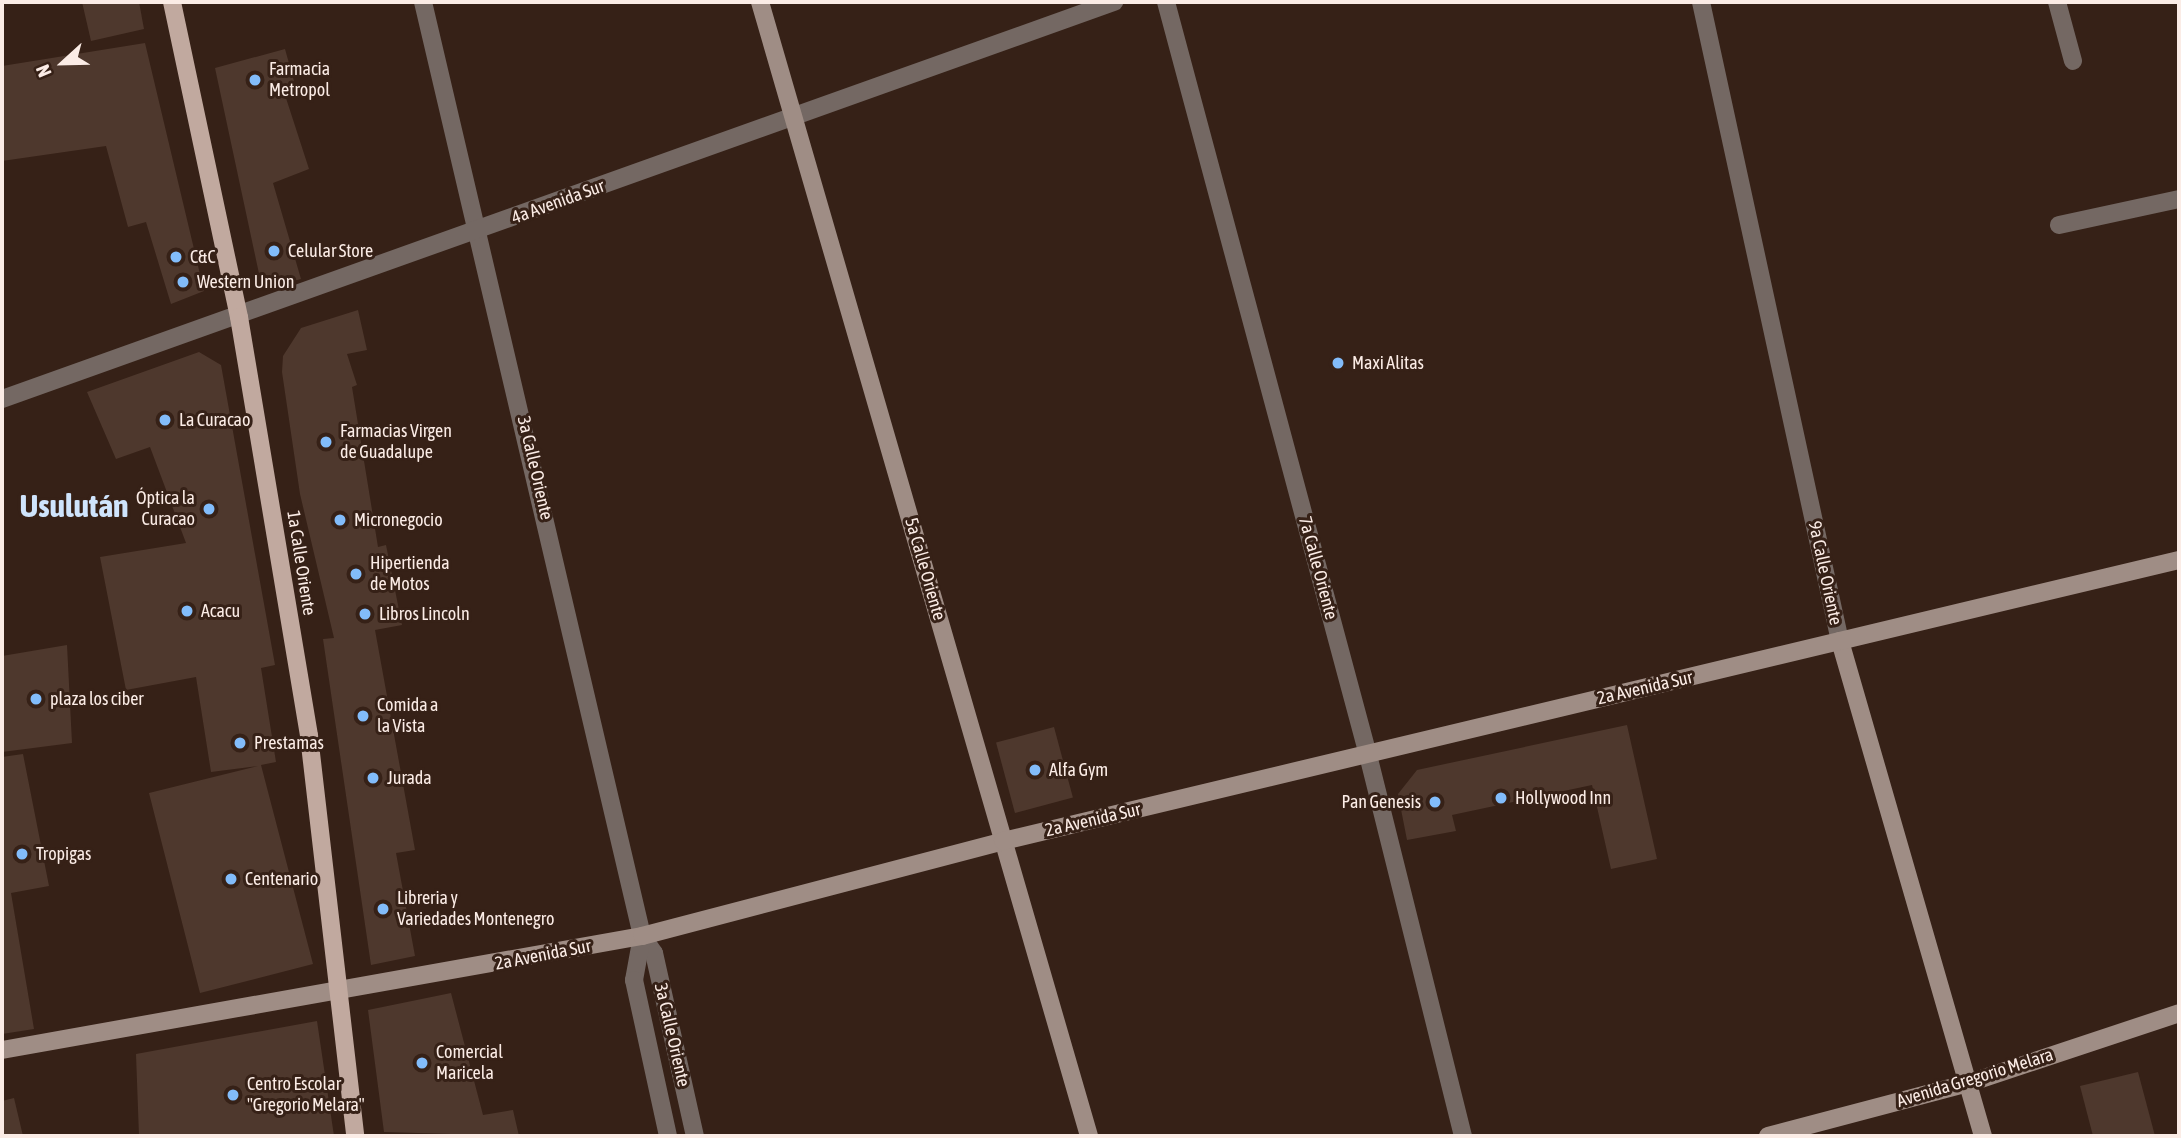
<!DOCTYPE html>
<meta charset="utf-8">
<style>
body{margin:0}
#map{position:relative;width:2181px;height:1138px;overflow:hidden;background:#362117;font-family:"Asap Condensed",sans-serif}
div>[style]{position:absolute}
.building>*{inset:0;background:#4e382d;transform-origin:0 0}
.lane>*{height:18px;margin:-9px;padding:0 9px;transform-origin:9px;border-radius:9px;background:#746863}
.street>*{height:18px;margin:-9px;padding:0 9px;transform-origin:9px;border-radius:9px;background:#746863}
.secondary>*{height:18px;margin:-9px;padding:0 9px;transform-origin:9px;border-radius:9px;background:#9f8d85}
.primary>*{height:18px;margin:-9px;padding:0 9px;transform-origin:9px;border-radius:9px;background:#c1a99f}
.dots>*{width:19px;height:19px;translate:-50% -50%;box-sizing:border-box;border:4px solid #362117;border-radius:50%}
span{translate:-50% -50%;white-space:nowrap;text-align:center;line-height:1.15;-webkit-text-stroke:6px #362117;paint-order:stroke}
.poi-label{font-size:18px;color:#fbece6}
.left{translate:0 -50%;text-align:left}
.right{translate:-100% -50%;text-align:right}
.street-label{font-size:18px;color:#fbece6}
.town-label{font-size:32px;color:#cfe4fc;font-weight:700}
.frame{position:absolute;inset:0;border:4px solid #fbece6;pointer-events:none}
.north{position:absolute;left:28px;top:28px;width:70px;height:70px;-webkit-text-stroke:5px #362117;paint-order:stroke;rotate:248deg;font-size:19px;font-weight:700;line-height:28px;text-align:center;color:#fbece6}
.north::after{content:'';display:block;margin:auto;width:24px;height:32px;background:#fbece6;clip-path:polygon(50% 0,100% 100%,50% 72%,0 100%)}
</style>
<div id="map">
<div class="building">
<div style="clip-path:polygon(82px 2px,139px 2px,144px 29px,91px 41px)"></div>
<div style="clip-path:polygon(145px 43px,204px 291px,171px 304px,146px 222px,128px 227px,106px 146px,2px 161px,2px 66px)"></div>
<div style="clip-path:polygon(285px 49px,297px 92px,285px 95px,309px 169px,273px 183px,301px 279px,273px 286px,261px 283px,215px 68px)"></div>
<div style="clip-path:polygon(358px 310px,367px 350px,347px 354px,357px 385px,352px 387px,378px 547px,386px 545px,402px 625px,375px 630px,415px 850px,396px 853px,415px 956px,371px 965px,323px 639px,334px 638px,300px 494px,282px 372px,283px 356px,301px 328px)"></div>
<div style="clip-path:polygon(199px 352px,221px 365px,275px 665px,261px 668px,276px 762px,261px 765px,313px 964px,200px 993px,149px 793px,258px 766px,211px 772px,196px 677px,126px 690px,100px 557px,186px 543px,150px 447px,116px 459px,87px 392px)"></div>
<div style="clip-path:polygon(67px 645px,72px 743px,2px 752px,2px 656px)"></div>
<div style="clip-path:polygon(1627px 725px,1657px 859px,1611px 869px,1592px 785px,1452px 815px,1456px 831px,1407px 840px,1398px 794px,1417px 770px)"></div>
<div style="left:1054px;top:727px;width:73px;height:60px;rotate:75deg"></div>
<div style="clip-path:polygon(23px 754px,49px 886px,11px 893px,34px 1029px,2px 1034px,2px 757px)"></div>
<div style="clip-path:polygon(451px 993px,483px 1115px,513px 1110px,519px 1136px,384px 1132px,368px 1010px)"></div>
<div style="clip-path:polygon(317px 1021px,334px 1136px,139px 1136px,136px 1054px)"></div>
<div style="clip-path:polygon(2138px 1072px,2155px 1136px,2093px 1136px,2080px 1086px)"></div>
<div style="clip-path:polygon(14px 1098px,23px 1136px,2px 1136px,2px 1101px)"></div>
</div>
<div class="lane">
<div style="left:2059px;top:225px;width:123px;rotate:-12.2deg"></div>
</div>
<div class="street">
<div style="left:423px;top:2px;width:959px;rotate:76.8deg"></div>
<div style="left:642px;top:936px;width:21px;rotate:55deg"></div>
<div style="left:654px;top:953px;width:188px;rotate:77.4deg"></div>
<div style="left:1166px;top:2px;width:780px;rotate:74.98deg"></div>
<div style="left:1368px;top:755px;width:393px;rotate:76deg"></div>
<div style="left:1701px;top:2px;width:654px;rotate:77.73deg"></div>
<div style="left:2057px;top:2px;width:61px;rotate:74.8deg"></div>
<div style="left:2px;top:399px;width:1181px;rotate:-19.65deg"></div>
<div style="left:642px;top:936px;width:45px;rotate:100.3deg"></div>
<div style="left:634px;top:980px;width:160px;rotate:77.7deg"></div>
</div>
<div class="secondary">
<div style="left:760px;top:2px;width:1181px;rotate:73.82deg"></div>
<div style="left:1840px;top:641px;width:515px;rotate:73.89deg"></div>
<div style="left:2px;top:1050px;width:650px;rotate:-10.1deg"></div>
<div style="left:642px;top:936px;width:373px;rotate:-14.7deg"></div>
<div style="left:1003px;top:841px;width:1209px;rotate:-13.44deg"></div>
<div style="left:1768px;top:1136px;width:208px;rotate:-14.8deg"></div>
<div style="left:1969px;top:1083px;width:221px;rotate:-18.4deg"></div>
</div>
<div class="primary">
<div style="left:172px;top:2px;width:322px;rotate:78deg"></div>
<div style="left:239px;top:317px;width:425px;rotate:80.5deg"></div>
<div style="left:309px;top:736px;width:403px;rotate:83.4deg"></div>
</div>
<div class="dots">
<div style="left:255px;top:80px;background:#82bcfa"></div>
<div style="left:274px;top:251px;background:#82bcfa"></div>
<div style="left:176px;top:257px;background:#82bcfa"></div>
<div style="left:183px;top:282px;background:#82bcfa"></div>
<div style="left:1338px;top:363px;background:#82bcfa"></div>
<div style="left:165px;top:420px;background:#82bcfa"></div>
<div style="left:326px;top:442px;background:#82bcfa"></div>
<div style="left:209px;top:509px;background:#82bcfa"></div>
<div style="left:340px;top:520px;background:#82bcfa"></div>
<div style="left:356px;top:574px;background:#82bcfa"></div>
<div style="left:187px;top:611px;background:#82bcfa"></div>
<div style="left:365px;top:614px;background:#82bcfa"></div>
<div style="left:36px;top:699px;background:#82bcfa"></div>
<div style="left:363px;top:716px;background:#82bcfa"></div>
<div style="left:240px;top:743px;background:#82bcfa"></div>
<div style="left:1035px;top:770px;background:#82bcfa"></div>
<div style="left:373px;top:778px;background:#82bcfa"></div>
<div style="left:1501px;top:798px;background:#82bcfa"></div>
<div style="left:1435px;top:802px;background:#82bcfa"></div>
<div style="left:22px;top:854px;background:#82bcfa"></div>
<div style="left:231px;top:879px;background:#82bcfa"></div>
<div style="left:383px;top:909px;background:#82bcfa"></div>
<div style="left:422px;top:1063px;background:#82bcfa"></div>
<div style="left:233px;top:1095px;background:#82bcfa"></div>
</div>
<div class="poi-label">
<span class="left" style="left:269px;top:80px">Farmacia<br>Metropol</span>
<span class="left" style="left:288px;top:251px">Celular Store</span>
<span class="left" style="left:190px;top:257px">C&amp;C</span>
<span class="left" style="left:197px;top:282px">Western Union</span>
<span class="left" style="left:1352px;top:363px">Maxi Alitas</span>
<span class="left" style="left:179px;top:420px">La Curacao</span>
<span class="left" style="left:340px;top:442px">Farmacias Virgen<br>de Guadalupe</span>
<span class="right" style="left:195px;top:509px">Óptica la<br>Curacao</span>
<span class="left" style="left:354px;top:520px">Micronegocio</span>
<span class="left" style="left:370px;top:574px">Hipertienda<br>de Motos</span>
<span class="left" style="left:201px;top:611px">Acacu</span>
<span class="left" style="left:379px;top:614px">Libros Lincoln</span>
<span class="left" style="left:50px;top:699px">plaza los ciber</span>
<span class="left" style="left:377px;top:716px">Comida a<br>la Vista</span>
<span class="left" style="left:254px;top:743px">Prestamas</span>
<span class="left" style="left:1049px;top:770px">Alfa Gym</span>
<span class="left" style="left:387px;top:778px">Jurada</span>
<span class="left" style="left:1515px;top:798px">Hollywood Inn</span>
<span class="right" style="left:1421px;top:802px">Pan Genesis</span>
<span class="left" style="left:36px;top:854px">Tropigas</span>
<span class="left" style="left:245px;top:879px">Centenario</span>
<span class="left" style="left:397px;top:909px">Libreria y<br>Variedades Montenegro</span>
<span class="left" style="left:436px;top:1063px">Comercial<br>Maricela</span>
<span class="left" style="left:247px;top:1095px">Centro Escolar<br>"Gregorio Melara"</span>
</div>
<div class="street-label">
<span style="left:558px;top:202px;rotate:-20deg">4a Avenida Sur</span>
<span style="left:535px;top:468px;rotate:77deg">3a Calle Oriente</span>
<span style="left:301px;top:563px;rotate:81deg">1a Calle Oriente</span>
<span style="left:1318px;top:568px;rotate:75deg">7a Calle Oriente</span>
<span style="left:925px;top:569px;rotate:74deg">5a Calle Oriente</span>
<span style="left:1825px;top:573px;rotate:78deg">9a Calle Oriente</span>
<span style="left:1645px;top:688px;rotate:-13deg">2a Avenida Sur</span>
<span style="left:1093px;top:820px;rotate:-13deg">2a Avenida Sur</span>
<span style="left:543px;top:955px;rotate:-11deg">2a Avenida Sur</span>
<span style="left:672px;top:1035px;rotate:77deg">3a Calle Oriente</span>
<span style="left:1975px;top:1078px;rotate:-17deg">Avenida Gregorio Melara</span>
</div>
<div class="town-label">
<span style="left:74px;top:506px">Usulután</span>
</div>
<div class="frame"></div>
<div class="north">N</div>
</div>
